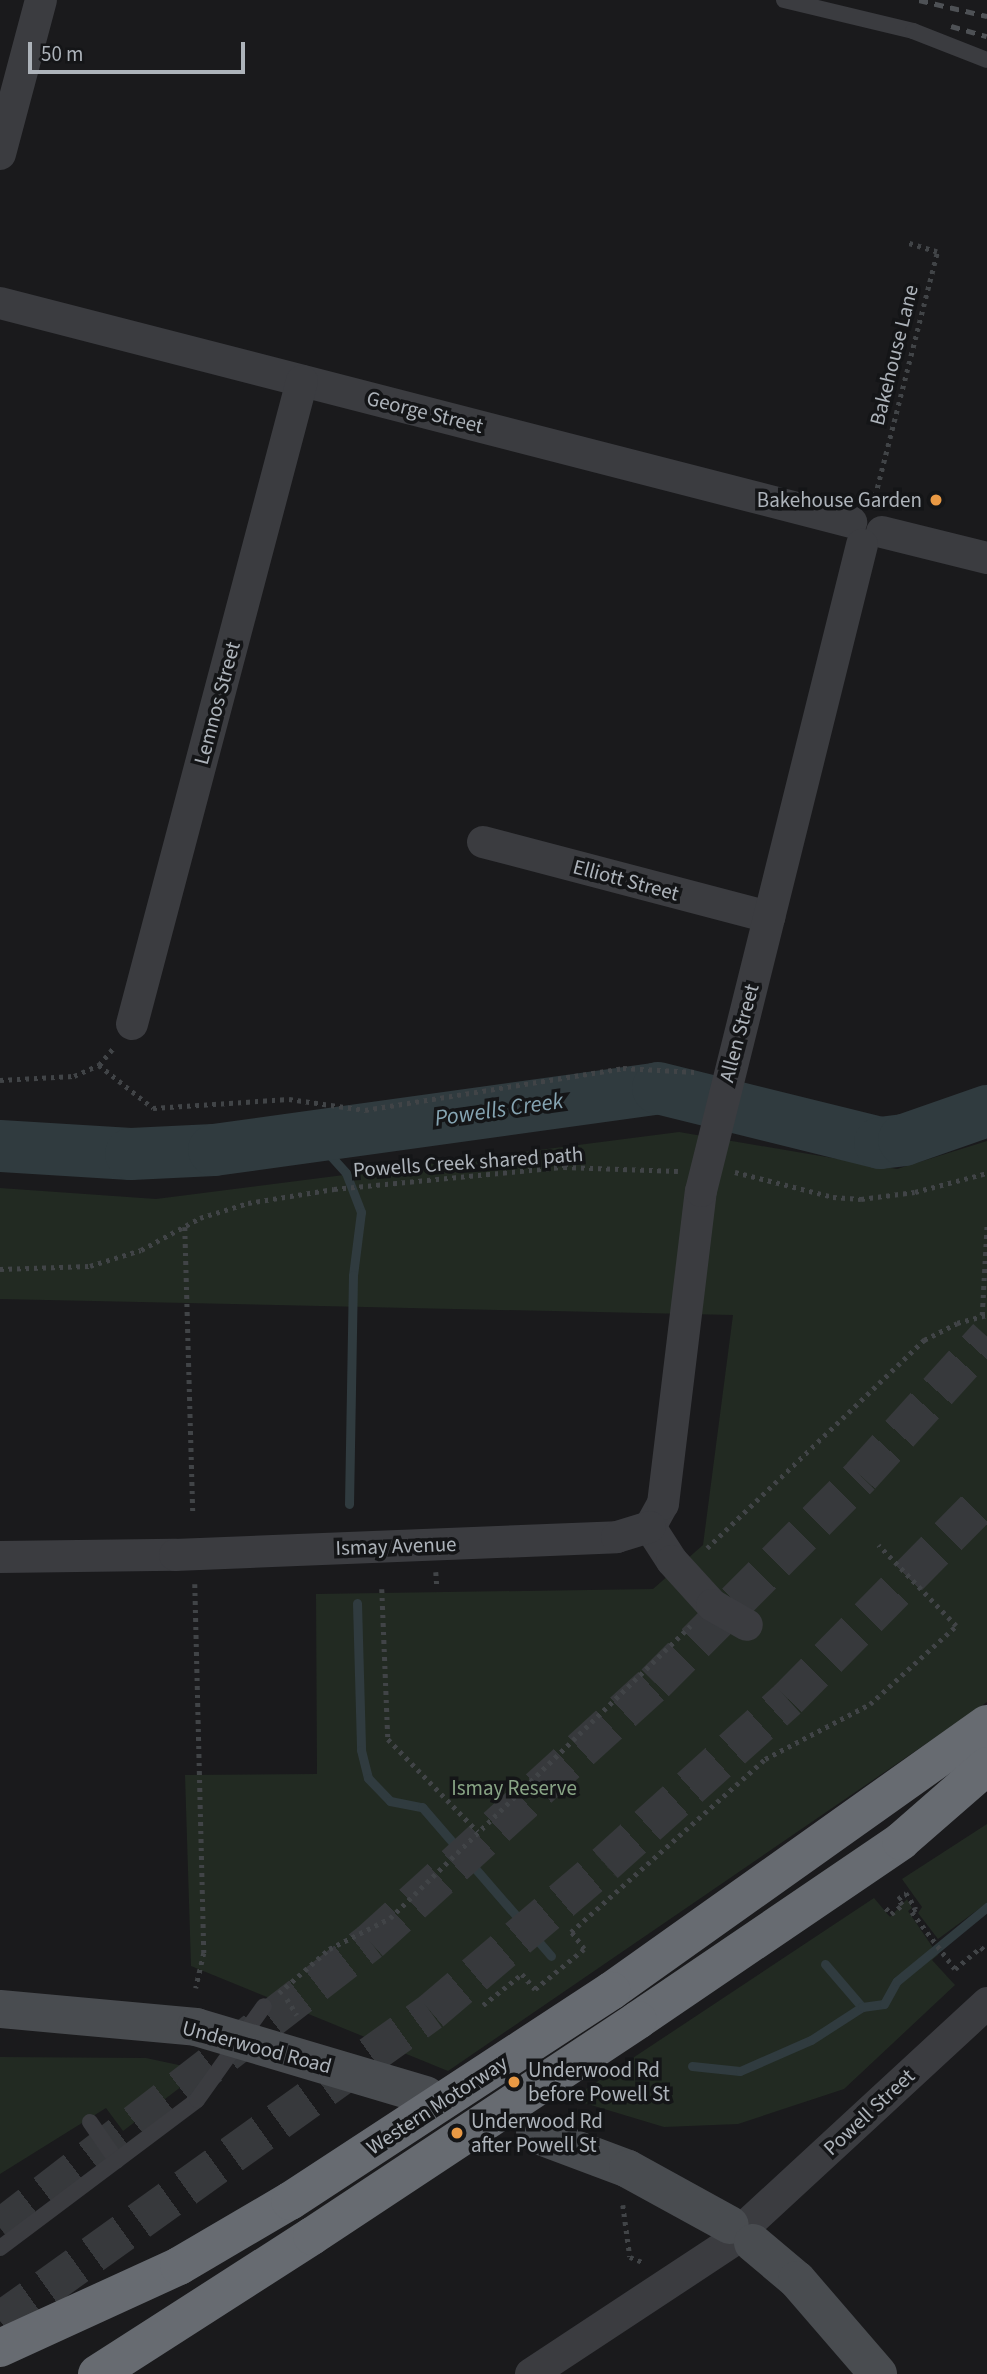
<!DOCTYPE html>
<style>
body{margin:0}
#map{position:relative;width:987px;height:2374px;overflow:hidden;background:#1a1a1c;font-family:"Source Sans 3",sans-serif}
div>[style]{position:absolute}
.green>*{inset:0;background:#222a22}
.stream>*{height:9px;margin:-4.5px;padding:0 4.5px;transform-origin:4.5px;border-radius:4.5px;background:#303b3f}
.river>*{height:52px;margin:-26px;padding:0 26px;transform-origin:26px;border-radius:26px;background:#303b3f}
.motorway-tunnel>*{height:38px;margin-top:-19px;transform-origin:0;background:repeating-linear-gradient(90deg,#37393c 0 38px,transparent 0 57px)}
.path>*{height:4.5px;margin-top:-2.25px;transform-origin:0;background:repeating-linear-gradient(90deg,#414447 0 3.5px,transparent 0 8.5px)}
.service>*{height:16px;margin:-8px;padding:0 8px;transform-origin:8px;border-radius:8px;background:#3b3c40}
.minor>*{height:32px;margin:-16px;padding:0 16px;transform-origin:16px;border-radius:16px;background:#3b3c40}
.secondary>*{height:38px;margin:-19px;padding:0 19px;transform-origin:19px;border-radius:19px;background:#494c50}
.motorway>*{height:38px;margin:-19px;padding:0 19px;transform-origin:19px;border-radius:19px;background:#676b71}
.rail>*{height:5px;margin-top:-2.5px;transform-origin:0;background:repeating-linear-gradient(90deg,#4e5155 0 9px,transparent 0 16px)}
.motorway-bridge>*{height:38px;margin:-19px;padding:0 19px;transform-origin:19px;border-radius:19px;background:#676b71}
.dots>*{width:19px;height:19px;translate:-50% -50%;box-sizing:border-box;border:4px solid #141517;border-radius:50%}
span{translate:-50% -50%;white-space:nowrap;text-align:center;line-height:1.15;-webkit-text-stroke:7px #141517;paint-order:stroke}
.street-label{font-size:21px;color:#adb3ba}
.poi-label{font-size:21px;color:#adb3ba}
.right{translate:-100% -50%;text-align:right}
.left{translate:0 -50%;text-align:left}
.park-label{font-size:21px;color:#88a485}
.water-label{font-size:23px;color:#86a5b3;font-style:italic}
.scale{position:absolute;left:28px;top:42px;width:217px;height:32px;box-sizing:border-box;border:4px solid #adb3ba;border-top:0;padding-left:9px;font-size:21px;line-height:24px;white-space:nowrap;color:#adb3ba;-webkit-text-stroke:5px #141517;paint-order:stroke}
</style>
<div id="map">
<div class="green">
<div style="clip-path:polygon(679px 1132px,897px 1169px,987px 1141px,987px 1702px,448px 2071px,191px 1966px,185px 1775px,317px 1774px,316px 1594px,653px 1589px,703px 1545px,733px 1315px,0 1299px,0 1188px,156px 1199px)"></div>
<div style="clip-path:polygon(987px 1824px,987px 1903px,938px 1939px,918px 1913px,922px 1907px,902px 1879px)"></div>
<div style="clip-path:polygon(874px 1898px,890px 1917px,907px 1899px,912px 1908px,908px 1911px,938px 1955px,932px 1960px,955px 1985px,844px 2089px,738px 2124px,664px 2127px,571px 2099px)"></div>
<div style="clip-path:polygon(0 2057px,146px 2058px,188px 2067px,194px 2077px,123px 2131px,106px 2108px,0 2174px)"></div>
</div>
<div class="stream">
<div style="left:300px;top:1137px;width:34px;rotate:30deg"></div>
<div style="left:329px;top:1154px;width:25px;rotate:48deg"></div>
<div style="left:346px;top:1173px;width:42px;rotate:69deg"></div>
<div style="left:361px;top:1212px;width:64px;rotate:97.2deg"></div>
<div style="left:353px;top:1275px;width:229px;rotate:91deg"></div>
<div style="left:357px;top:1603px;width:147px;rotate:88.4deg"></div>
<div style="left:361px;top:1750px;width:29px;rotate:76deg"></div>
<div style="left:368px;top:1778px;width:32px;rotate:46deg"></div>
<div style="left:390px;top:1801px;width:33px;rotate:11deg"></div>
<div style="left:422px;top:1807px;width:197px;rotate:49.1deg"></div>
<div style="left:825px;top:1964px;width:57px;rotate:49.3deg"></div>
<div style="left:692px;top:2066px;width:48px;rotate:5.9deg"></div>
<div style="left:740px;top:2071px;width:77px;rotate:-23.6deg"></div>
<div style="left:811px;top:2040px;width:61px;rotate:-32.9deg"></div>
<div style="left:862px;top:2007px;width:22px;rotate:-8deg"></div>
<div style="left:884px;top:2004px;width:26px;rotate:-61deg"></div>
<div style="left:897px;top:1981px;width:117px;rotate:-39.4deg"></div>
</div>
<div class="river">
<div style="left:0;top:1146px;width:131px;rotate:3.5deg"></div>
<div style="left:131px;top:1154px;width:83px;rotate:-2.8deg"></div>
<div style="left:214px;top:1150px;width:448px;rotate:-7.9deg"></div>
<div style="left:658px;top:1088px;width:229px;rotate:13.9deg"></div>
<div style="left:880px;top:1143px;width:24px;rotate:-7deg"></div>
<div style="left:904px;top:1140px;width:88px;rotate:-19.3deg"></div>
</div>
<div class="motorway-tunnel">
<div style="left:0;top:2228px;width:468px;rotate:-37.7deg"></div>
<div style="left:370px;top:1942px;width:385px;rotate:-42.3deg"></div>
<div style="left:655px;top:1683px;width:292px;rotate:-45.1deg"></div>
<div style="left:861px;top:1476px;width:188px;rotate:-47.8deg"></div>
<div style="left:0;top:2321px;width:530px;rotate:-35.64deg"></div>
<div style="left:431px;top:2012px;width:228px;rotate:-40.4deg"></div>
<div style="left:605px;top:1864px;width:246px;rotate:-42deg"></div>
<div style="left:788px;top:1699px;width:284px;rotate:-45.4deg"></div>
</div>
<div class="path">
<div style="left:875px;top:496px;width:252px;rotate:-75.7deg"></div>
<div style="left:937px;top:252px;width:30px;rotate:-163deg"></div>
<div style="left:99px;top:1065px;width:23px;rotate:-50deg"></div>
<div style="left:0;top:1080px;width:74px;rotate:-3.1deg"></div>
<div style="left:74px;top:1076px;width:27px;rotate:-24deg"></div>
<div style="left:99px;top:1065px;width:69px;rotate:38.5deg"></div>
<div style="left:153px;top:1108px;width:136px;rotate:-3.8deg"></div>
<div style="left:289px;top:1099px;width:77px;rotate:8.2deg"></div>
<div style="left:365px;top:1110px;width:261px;rotate:-9.2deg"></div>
<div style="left:623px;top:1068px;width:72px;rotate:3.2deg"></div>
<div style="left:735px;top:1172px;width:101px;rotate:14.3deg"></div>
<div style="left:833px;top:1197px;width:28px;rotate:4deg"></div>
<div style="left:861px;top:1199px;width:54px;rotate:-7.4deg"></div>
<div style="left:915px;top:1192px;width:74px;rotate:-14.8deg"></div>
<div style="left:185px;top:1227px;width:284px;rotate:88.4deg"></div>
<div style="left:0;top:1269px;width:90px;rotate:-1.9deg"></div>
<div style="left:90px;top:1266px;width:53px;rotate:-17.4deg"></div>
<div style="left:141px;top:1250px;width:67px;rotate:-28.5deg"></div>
<div style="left:200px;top:1218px;width:50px;rotate:-17.4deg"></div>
<div style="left:248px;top:1203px;width:87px;rotate:-9.2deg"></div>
<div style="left:334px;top:1189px;width:231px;rotate:-5.5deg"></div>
<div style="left:564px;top:1167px;width:114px;rotate:2deg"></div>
<div style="left:982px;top:1315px;width:91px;rotate:-86.9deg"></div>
<div style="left:707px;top:1548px;width:301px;rotate:-43.8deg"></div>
<div style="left:924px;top:1340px;width:37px;rotate:-27deg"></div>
<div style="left:957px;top:1323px;width:31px;rotate:-15deg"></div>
<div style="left:436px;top:1572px;width:16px;rotate:86deg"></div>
<div style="left:195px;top:1584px;width:369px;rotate:88.6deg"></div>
<div style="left:204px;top:1953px;width:36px;rotate:103deg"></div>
<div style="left:382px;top:1589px;width:150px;rotate:87.7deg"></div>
<div style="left:388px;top:1739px;width:129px;rotate:45.9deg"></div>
<div style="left:886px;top:1908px;width:8px;rotate:50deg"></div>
<div style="left:891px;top:1914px;width:14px;rotate:-39deg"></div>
<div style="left:902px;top:1905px;width:7px;rotate:-124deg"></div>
<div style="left:898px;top:1899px;width:10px;rotate:-37deg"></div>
<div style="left:906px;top:1893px;width:19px;rotate:58deg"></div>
<div style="left:916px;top:1909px;width:5px;rotate:143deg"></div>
<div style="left:912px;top:1912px;width:71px;rotate:53deg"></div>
<div style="left:955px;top:1969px;width:34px;rotate:-40deg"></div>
<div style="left:981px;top:1947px;width:8px;rotate:45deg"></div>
<div style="left:279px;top:1993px;width:67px;rotate:-41.3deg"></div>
<div style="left:329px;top:1949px;width:68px;rotate:-26.9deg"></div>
<div style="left:390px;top:1918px;width:419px;rotate:-44.2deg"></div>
<div style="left:287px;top:1999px;width:19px;rotate:58deg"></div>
<div style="left:483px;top:2005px;width:50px;rotate:-38.5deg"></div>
<div style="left:522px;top:1974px;width:20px;rotate:49deg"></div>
<div style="left:535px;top:1989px;width:63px;rotate:-39.2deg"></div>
<div style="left:584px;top:1949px;width:21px;rotate:-127deg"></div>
<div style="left:571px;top:1932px;width:260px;rotate:-41.7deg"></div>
<div style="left:765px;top:1759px;width:119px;rotate:-27.6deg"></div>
<div style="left:870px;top:1704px;width:116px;rotate:-42.2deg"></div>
<div style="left:956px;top:1626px;width:112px;rotate:-133.9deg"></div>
<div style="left:623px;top:2205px;width:52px;rotate:82.3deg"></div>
<div style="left:630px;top:2257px;width:16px;rotate:22deg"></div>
</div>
<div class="service">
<div style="left:784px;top:0;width:133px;rotate:13.5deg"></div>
<div style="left:913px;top:31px;width:79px;rotate:21.4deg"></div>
<div style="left:90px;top:2122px;width:47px;rotate:55.3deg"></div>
<div style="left:0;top:2248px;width:246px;rotate:-36.9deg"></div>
<div style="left:197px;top:2100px;width:115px;rotate:-54.5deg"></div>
</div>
<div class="minor">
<div style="left:0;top:154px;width:159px;rotate:-75.1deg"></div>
<div style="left:0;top:303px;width:879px;rotate:14.43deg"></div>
<div style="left:882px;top:532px;width:108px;rotate:13.9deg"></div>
<div style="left:483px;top:842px;width:296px;rotate:14.7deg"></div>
<div style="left:132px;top:1024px;width:665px;rotate:-75.19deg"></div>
<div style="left:650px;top:1527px;width:26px;rotate:-61deg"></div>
<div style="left:663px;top:1504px;width:315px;rotate:-83.1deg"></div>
<div style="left:701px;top:1191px;width:666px;rotate:-76.01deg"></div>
<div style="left:650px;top:1527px;width:40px;rotate:57.1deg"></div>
<div style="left:672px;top:1561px;width:59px;rotate:47.7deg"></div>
<div style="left:712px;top:1605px;width:40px;rotate:29.7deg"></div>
<div style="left:0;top:1557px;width:175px;rotate:-0.7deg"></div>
<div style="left:175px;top:1555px;width:442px;rotate:-2.3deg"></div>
<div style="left:617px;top:1537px;width:34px;rotate:-17deg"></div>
<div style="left:750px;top:2222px;width:323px;rotate:-42.7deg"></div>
<div style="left:531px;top:2374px;width:238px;rotate:-33.4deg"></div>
</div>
<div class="secondary">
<div style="left:0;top:2009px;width:197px;rotate:5.2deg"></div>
<div style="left:196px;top:2027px;width:240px;rotate:16.5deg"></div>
<div style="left:535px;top:2134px;width:99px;rotate:20.6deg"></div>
<div style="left:628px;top:2169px;width:116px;rotate:28.8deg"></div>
<div style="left:753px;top:2243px;width:57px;rotate:40.1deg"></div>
<div style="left:797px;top:2280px;width:124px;rotate:49.2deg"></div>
</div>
<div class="motorway">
<div style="left:611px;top:1991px;width:461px;rotate:-35.4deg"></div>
<div style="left:638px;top:2020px;width:318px;rotate:-34.2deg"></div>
<div style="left:901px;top:1841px;width:114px;rotate:-41.1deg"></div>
<div style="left:0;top:2348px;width:197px;rotate:-24.6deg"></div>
<div style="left:179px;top:2266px;width:129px;rotate:-30.4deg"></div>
<div style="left:97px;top:2374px;width:255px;rotate:-32.7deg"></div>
</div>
<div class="rail">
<div style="left:919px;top:0;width:70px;rotate:13.2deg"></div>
<div style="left:951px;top:26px;width:37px;rotate:16deg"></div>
</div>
<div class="motorway-bridge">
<div style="left:290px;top:2201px;width:384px;rotate:-33.2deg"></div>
<div style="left:312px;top:2236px;width:391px;rotate:-33.5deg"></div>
</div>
<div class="dots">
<div style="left:936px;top:500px;background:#e99944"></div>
<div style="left:514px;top:2082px;background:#e99944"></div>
<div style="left:457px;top:2133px;background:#e99944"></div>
</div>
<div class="street-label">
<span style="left:894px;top:355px;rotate:-76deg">Bakehouse Lane</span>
<span style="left:425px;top:412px;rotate:14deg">George Street</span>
<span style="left:217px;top:703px;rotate:-75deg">Lemnos Street</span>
<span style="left:626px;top:880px;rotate:15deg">Elliott Street</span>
<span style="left:739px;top:1033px;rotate:-75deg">Allen Street</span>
<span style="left:468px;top:1162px;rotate:-4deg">Powells Creek shared path</span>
<span style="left:396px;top:1546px;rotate:-2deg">Ismay Avenue</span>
<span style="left:257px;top:2047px;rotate:15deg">Underwood Road</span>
<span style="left:437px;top:2105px;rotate:-33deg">Western Motorway</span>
<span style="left:869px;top:2112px;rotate:-43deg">Powell Street</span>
</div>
<div class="poi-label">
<span class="right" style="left:922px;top:500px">Bakehouse Garden</span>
<span class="left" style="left:528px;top:2082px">Underwood Rd<br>before Powell St</span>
<span class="left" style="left:471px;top:2133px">Underwood Rd<br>after Powell St</span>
</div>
<div class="park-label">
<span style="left:514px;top:1788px">Ismay Reserve</span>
</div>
<div class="water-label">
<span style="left:499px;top:1110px;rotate:-8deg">Powells Creek</span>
</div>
<div class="scale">50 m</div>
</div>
